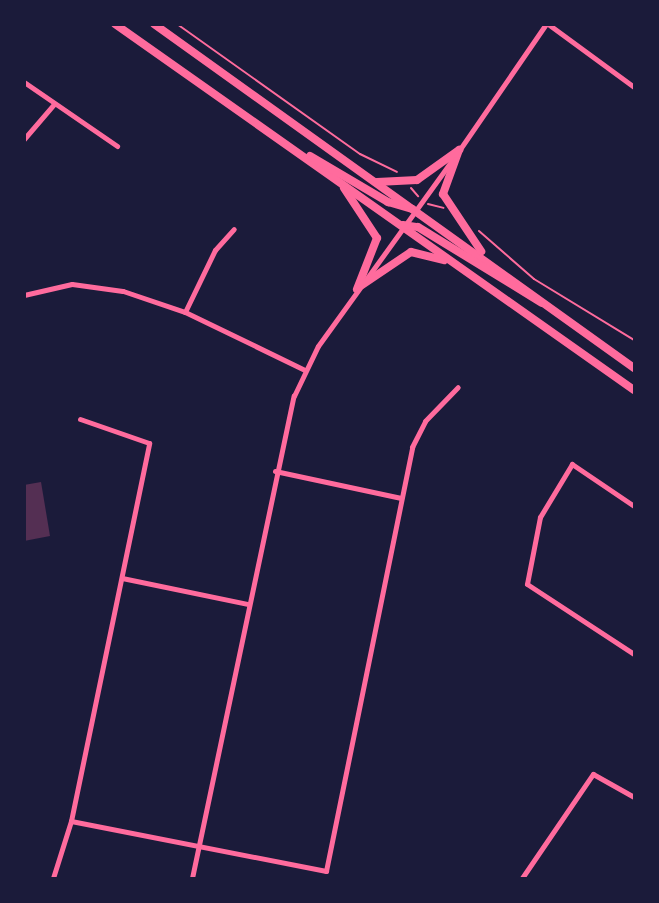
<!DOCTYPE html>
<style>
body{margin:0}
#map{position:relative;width:659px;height:903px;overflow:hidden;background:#1b1b3a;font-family:"Work Sans",sans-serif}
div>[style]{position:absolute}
.building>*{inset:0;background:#542f53}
.path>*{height:2px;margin:-1px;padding:0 1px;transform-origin:1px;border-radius:1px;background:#ff6b9d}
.minor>*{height:5px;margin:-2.5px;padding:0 2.5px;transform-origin:2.5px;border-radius:2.5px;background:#ff6b9d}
.secondary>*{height:8px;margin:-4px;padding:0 4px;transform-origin:4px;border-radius:4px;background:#ff6b9d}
span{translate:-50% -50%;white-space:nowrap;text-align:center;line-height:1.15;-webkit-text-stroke:5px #1b1b3a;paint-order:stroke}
.frame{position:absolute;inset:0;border:26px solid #1b1b3a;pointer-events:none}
</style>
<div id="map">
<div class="building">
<div style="clip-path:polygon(41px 482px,50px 536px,24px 541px,24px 485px)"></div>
</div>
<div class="path">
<div style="left:177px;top:24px;width:224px;rotate:35.4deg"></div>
<div style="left:360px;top:154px;width:41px;rotate:25.9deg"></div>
<div style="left:411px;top:188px;width:11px;rotate:49deg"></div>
<div style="left:428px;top:204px;width:16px;rotate:14deg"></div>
<div style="left:479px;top:231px;width:73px;rotate:41.1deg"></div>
<div style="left:534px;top:279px;width:117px;rotate:31.4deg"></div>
</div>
<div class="minor">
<div style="left:548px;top:24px;width:107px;rotate:36.2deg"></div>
<div style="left:24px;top:82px;width:113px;rotate:34.5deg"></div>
<div style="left:24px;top:139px;width:46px;rotate:-49.4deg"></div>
<div style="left:458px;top:152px;width:155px;rotate:-55.5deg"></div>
<div style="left:24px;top:295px;width:49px;rotate:-12.9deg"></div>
<div style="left:72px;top:284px;width:51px;rotate:7.8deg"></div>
<div style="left:123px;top:291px;width:65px;rotate:18.7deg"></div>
<div style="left:185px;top:312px;width:133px;rotate:25.8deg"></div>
<div style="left:185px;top:312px;width:69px;rotate:-64.2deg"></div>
<div style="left:215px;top:250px;width:28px;rotate:-48deg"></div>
<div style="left:275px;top:471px;width:129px;rotate:12.1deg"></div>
<div style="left:634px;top:506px;width:75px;rotate:-145.9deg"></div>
<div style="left:572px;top:464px;width:62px;rotate:121.1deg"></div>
<div style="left:540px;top:517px;width:68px;rotate:101deg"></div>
<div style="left:527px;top:584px;width:128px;rotate:33.2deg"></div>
<div style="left:122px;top:578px;width:129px;rotate:11.7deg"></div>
<div style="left:71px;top:821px;width:260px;rotate:11.1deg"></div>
<div style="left:326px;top:871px;width:433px;rotate:-78.5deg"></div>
<div style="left:412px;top:447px;width:29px;rotate:-63deg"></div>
<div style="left:425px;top:421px;width:47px;rotate:-45.9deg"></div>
<div style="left:53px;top:878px;width:60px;rotate:-72.5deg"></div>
<div style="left:71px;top:821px;width:386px;rotate:-78.3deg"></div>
<div style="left:149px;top:443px;width:73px;rotate:-160.8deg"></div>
<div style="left:192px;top:878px;width:493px;rotate:-78.1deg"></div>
<div style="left:294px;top:396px;width:55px;rotate:-64.4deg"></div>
<div style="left:318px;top:346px;width:229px;rotate:-54.2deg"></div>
<div style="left:522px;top:878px;width:126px;rotate:-55.7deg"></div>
<div style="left:593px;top:774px;width:47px;rotate:29.3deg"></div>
</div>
<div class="secondary">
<div style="left:115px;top:24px;width:635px;rotate:35.19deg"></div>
<div style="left:154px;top:24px;width:591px;rotate:35.63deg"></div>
<div style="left:459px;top:150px;width:47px;rotate:110deg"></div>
<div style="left:443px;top:194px;width:69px;rotate:56.3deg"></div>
<div style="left:310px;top:156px;width:91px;rotate:30.5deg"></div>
<div style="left:388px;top:202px;width:25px;rotate:16deg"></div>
<div style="left:377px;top:182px;width:40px;rotate:-2.9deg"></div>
<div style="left:417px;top:180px;width:52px;rotate:-35.5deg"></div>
<div style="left:344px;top:188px;width:60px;rotate:56.6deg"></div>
<div style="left:377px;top:238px;width:55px;rotate:111.4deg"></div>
<div style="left:403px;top:225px;width:15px;rotate:8deg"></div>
<div style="left:418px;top:227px;width:145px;rotate:31.5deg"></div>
<div style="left:362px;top:285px;width:59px;rotate:-34deg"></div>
<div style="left:411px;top:252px;width:34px;rotate:14deg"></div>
</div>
<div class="frame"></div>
</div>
